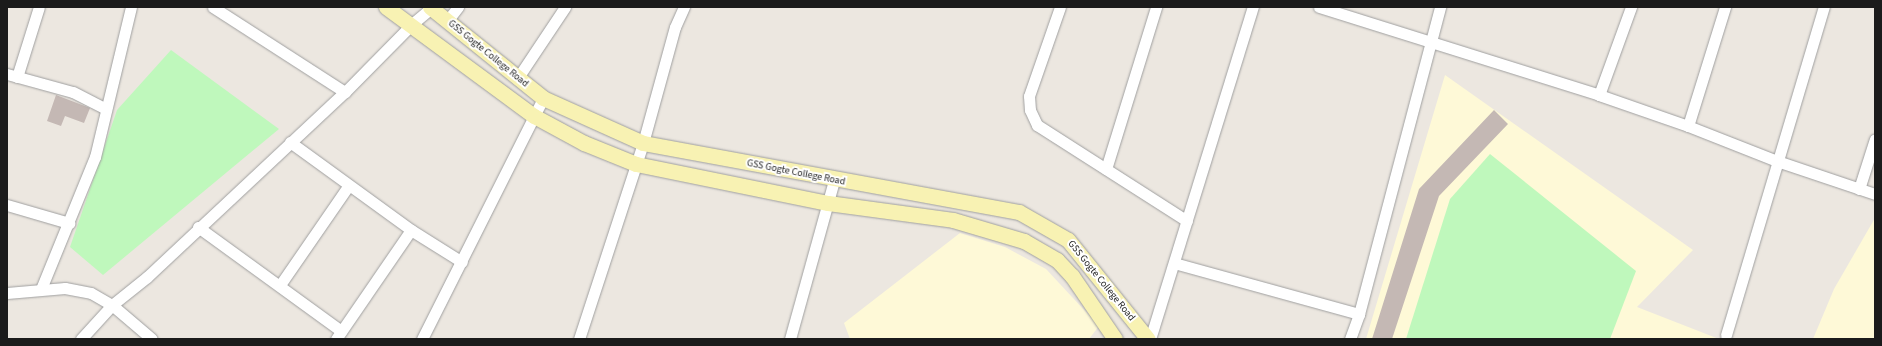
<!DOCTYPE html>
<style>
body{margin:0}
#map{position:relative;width:1882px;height:346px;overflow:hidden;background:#ece7e0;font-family:"Source Sans 3",sans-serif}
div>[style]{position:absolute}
.education>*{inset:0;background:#fef9d7}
.park>*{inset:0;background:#bff8bc}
.building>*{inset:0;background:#c4b8b4}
.roads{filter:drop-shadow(0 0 1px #9f9f9f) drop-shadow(0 0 1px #9f9f9f)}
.street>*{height:11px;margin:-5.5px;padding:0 5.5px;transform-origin:5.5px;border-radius:5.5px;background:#fff}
.secondary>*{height:15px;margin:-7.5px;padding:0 7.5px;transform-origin:7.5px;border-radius:7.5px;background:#f8f2b3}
span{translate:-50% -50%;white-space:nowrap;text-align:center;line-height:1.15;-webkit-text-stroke:4px #fff;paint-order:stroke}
.street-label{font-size:10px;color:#1b1b1b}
.frame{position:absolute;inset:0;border:8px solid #1b1b1b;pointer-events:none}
</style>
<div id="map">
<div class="education">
<div style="clip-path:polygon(1445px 75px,1693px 250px,1637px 307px,1719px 339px,1366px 339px)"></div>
<div style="clip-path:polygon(1875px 218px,1875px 339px,1813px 339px,1834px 289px)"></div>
<div style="clip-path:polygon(960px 233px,1005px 247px,1046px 269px,1099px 326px,1089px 339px,850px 339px,844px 323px)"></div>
</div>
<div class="park">
<div style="clip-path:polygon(171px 50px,279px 129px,103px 275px,70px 247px,117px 110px)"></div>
<div style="clip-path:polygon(1490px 154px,1636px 271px,1610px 339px,1406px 339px,1450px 199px)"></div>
</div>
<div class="building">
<div style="clip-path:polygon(56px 95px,90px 108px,84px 123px,65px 116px,61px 126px,47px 121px)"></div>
<div style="clip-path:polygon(1494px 110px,1508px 124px,1439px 196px,1392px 339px,1372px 339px,1419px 189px)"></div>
</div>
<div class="roads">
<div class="street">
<div style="left:213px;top:7px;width:157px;rotate:32.8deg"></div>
<div style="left:1060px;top:7px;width:94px;rotate:109.2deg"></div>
<div style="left:1029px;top:96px;width:14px;rotate:86deg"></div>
<div style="left:1030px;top:110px;width:17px;rotate:65deg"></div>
<div style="left:1037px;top:125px;width:178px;rotate:32.6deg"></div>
<div style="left:1319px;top:7px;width:294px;rotate:17.4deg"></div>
<div style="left:1599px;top:95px;width:94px;rotate:19.2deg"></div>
<div style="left:1688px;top:126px;width:96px;rotate:21.5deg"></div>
<div style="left:1777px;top:161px;width:103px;rotate:18.6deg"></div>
<div style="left:447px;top:21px;width:18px;rotate:-52deg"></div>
<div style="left:7px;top:74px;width:68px;rotate:15.3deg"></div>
<div style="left:73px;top:92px;width:37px;rotate:27deg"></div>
<div style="left:17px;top:77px;width:73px;rotate:-72.6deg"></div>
<div style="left:517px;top:79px;width:87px;rotate:-56.3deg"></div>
<div style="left:1599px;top:95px;width:94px;rotate:-70deg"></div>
<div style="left:1688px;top:126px;width:125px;rotate:-72.7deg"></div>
<div style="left:290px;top:142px;width:150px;rotate:36deg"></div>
<div style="left:411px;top:230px;width:60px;rotate:32.1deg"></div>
<div style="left:1106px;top:169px;width:170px;rotate:-72.8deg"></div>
<div style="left:1859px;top:189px;width:52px;rotate:-72.3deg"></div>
<div style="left:7px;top:205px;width:65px;rotate:16.2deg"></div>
<div style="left:198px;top:227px;width:177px;rotate:36deg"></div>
<div style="left:1174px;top:263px;width:192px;rotate:15.4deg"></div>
<div style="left:280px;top:285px;width:121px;rotate:-55.4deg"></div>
<div style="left:41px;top:289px;width:143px;rotate:-67.8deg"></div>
<div style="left:95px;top:157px;width:154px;rotate:-76.5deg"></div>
<div style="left:7px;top:293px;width:58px;rotate:-4.9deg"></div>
<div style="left:65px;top:288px;width:26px;rotate:11deg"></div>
<div style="left:91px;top:293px;width:24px;rotate:30deg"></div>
<div style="left:112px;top:305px;width:52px;rotate:40.4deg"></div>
<div style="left:1726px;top:335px;width:342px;rotate:-73.4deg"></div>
<div style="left:81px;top:339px;width:46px;rotate:-47.6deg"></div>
<div style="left:112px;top:305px;width:45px;rotate:-38.7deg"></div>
<div style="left:147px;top:277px;width:271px;rotate:-43.1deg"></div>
<div style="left:345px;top:92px;width:95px;rotate:-45.4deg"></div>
<div style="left:412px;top:24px;width:25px;rotate:-40deg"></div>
<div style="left:336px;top:339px;width:132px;rotate:-55.5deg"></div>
<div style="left:422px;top:339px;width:270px;rotate:-63.3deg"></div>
<div style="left:579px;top:339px;width:206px;rotate:-71.9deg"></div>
<div style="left:643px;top:143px;width:120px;rotate:-74.6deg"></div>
<div style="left:675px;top:27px;width:22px;rotate:-66deg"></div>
<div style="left:790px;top:339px;width:165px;rotate:-74.5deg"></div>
<div style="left:1150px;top:339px;width:348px;rotate:-72.8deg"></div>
<div style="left:1350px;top:339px;width:27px;rotate:-70deg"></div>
<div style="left:1359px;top:314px;width:318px;rotate:-75.2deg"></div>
</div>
<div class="secondary">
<div style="left:386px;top:7px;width:184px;rotate:36.4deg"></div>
<div style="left:534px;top:116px;width:57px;rotate:28.4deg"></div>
<div style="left:584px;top:143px;width:56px;rotate:22deg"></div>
<div style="left:636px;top:164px;width:196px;rotate:11.5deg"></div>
<div style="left:828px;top:203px;width:126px;rotate:7.7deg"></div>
<div style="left:953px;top:220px;width:74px;rotate:16.5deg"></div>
<div style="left:1024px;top:241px;width:38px;rotate:30deg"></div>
<div style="left:1057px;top:260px;width:22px;rotate:47deg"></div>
<div style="left:1072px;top:276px;width:76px;rotate:55.7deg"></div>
<div style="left:430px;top:7px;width:145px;rotate:38.8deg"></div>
<div style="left:543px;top:98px;width:110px;rotate:24.2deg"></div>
<div style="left:643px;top:143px;width:382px;rotate:10.4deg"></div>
<div style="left:1019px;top:212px;width:56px;rotate:29.7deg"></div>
<div style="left:1068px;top:240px;width:127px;rotate:51.1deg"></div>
</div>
</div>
<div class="street-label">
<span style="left:488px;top:54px;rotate:39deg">GSS Gogte College Road</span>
<span style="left:796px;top:173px;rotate:11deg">GSS Gogte College Road</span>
<span style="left:1101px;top:281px;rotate:51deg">GSS Gogte College Road</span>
</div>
<div class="frame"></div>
</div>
